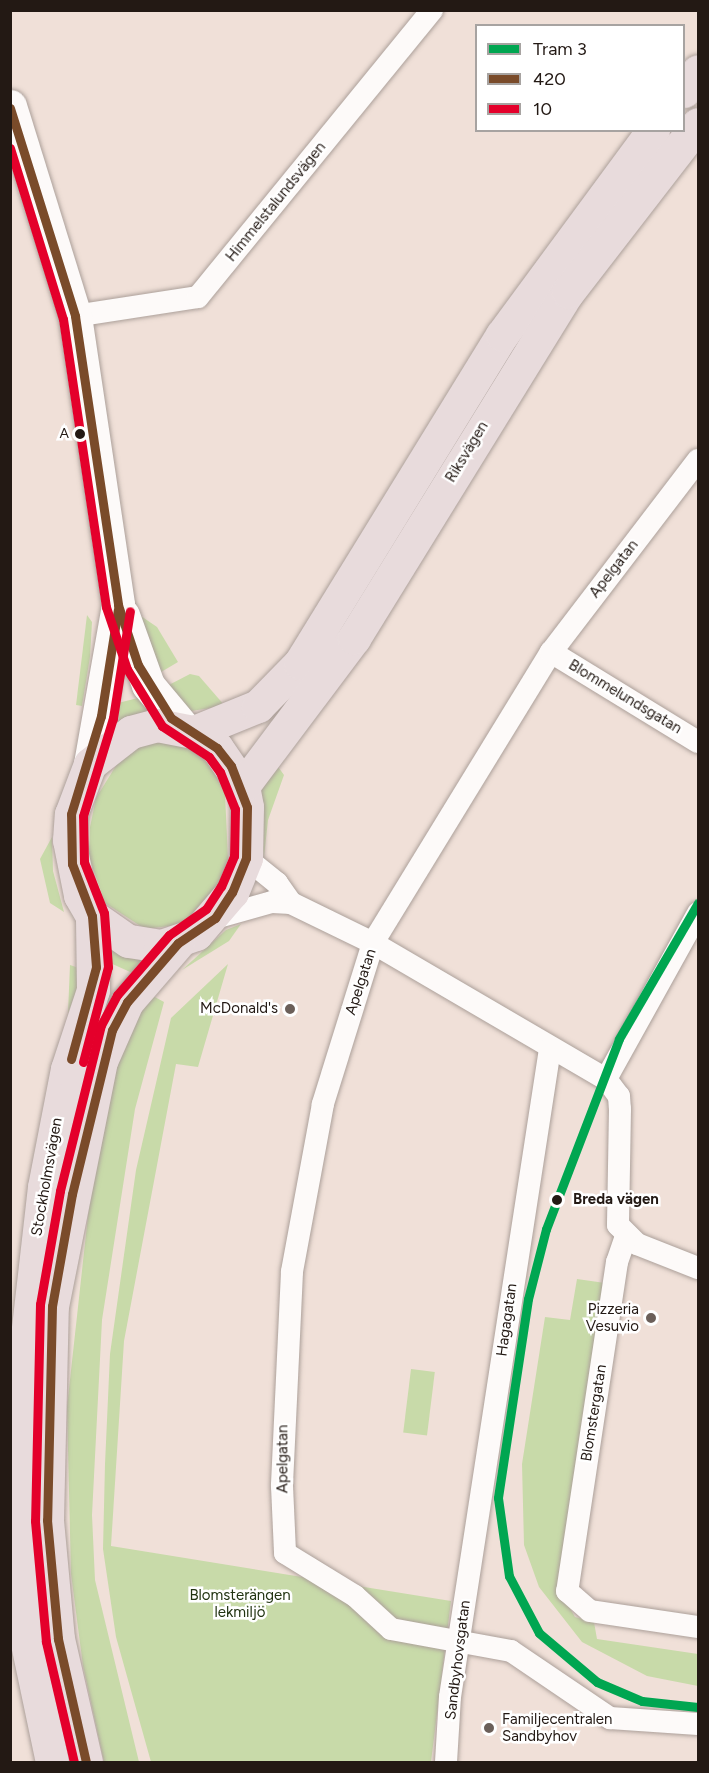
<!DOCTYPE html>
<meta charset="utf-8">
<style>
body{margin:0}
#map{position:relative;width:709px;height:1773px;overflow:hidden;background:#f0e0d8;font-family:Figtree,sans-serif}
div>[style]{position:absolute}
.green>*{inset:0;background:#c8daa9;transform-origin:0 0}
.roads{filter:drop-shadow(0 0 2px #aca09a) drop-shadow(0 0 2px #aca09a)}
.minor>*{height:22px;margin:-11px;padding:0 11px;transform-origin:11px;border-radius:11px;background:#fdfaf9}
.secondary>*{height:33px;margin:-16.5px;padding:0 16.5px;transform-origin:16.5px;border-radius:16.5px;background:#fdfaf9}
.trunk>*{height:33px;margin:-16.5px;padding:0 16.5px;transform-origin:16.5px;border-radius:16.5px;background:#e8dbdc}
.bus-1>*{height:9px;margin:-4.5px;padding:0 4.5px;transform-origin:4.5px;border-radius:4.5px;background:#7a4b2a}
.bus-2>*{height:9px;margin:-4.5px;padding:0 4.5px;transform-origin:4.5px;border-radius:4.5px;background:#e4002b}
.tram-1>*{height:9px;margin:-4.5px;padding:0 4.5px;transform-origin:4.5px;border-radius:4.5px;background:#00a651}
.dots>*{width:16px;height:16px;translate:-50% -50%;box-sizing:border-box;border:3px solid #fff;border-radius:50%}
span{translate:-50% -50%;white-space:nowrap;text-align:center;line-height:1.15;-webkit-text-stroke:5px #fff;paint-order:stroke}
.bus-label{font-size:14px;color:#231914}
.right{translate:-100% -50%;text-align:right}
.street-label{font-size:15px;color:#231914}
.poi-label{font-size:15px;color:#231914}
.left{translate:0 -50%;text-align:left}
.stop-label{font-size:15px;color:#231914;font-weight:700}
.park-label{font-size:15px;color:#213311}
.frame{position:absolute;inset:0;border:12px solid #231914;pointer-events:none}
.legend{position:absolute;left:475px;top:24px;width:210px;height:108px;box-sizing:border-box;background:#fff;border:2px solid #a7a3a1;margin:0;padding:8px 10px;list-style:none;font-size:18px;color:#231914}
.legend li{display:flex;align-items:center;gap:12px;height:30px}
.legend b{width:30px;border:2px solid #a7a3a1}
</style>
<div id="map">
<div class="green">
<div style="clip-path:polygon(138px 614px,157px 627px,178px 662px,156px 675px)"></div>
<div style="clip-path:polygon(87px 615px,92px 622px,90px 657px,82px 706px,76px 705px)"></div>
<div style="clip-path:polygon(190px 674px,199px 676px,225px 706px,191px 711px,163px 688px)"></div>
<div style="clip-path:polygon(146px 696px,157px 708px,119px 723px,118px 703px)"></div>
<div style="clip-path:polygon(167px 738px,202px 752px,215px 774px,225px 794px,228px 859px,218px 887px,186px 924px,145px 929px,105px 903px,89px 857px,90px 827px,96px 798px,122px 756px,144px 742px)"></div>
<div style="clip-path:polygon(276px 764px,284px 775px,268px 820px,264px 857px,257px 799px)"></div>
<div style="clip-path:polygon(52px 837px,53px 871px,64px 912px,50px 903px,40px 859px)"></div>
<div style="clip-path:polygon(241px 924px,229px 941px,182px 970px,226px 930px)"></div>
<div style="clip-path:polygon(108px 948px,114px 951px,151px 962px,139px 976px,108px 962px)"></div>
<div style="clip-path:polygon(228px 964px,198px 1067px,176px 1064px,124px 1341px,111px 1546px,451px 1601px,431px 1762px,151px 1762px,116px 1637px,103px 1549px,105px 1464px,110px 1354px,136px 1170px,171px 1018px)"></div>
<div style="clip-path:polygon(70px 965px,85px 970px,68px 1013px)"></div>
<div style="clip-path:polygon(153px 996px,164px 1002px,135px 1109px,102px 1320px,92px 1515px,95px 1580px,139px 1762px,104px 1762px,83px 1666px,71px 1574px,67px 1407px,98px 1125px,127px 1031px)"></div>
<div style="clip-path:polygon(577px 1279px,605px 1283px,560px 1591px,575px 1617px,594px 1622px,597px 1639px,698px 1654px,698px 1686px,647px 1676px,582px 1642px,539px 1587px,524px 1545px,522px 1464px,545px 1317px,570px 1320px)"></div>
<div style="left:411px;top:1369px;width:24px;height:64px;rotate:7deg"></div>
</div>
<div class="roads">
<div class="minor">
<div style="left:75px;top:316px;width:124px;rotate:-8.8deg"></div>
<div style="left:198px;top:297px;width:370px;rotate:-50.8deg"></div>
<div style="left:698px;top:460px;width:242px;rotate:127.4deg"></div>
<div style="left:551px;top:652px;width:341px;rotate:121.5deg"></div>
<div style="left:373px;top:943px;width:169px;rotate:107.3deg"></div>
<div style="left:323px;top:1104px;width:171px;rotate:100.5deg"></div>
<div style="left:292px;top:1272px;width:214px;rotate:92.7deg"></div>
<div style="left:282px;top:1486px;width:67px;rotate:87.4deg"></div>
<div style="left:285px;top:1553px;width:82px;rotate:31.6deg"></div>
<div style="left:355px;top:1596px;width:49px;rotate:42.5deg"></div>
<div style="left:391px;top:1629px;width:122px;rotate:10.4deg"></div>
<div style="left:511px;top:1651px;width:120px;rotate:34.1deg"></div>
<div style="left:610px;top:1718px;width:88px;rotate:3.9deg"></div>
<div style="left:551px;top:652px;width:172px;rotate:31.5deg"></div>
<div style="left:246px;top:858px;width:40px;rotate:39deg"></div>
<div style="left:277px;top:883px;width:24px;rotate:55deg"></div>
<div style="left:215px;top:918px;width:59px;rotate:-15.7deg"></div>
<div style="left:272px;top:902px;width:19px;rotate:3deg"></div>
<div style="left:291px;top:903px;width:91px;rotate:26deg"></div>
<div style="left:373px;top:943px;width:270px;rotate:30.3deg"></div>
<div style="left:606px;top:1079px;width:21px;rotate:53deg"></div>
<div style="left:619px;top:1096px;width:13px;rotate:86deg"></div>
<div style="left:620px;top:1109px;width:116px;rotate:91deg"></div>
<div style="left:618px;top:1225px;width:27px;rotate:45deg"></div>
<div style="left:637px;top:1244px;width:66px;rotate:21.5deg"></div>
<div style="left:606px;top:1079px;width:190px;rotate:-61deg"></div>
<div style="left:626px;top:1236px;width:28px;rotate:109deg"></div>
<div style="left:617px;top:1262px;width:333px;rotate:98.6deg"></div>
<div style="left:567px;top:1591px;width:30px;rotate:41deg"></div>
<div style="left:590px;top:1611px;width:109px;rotate:8.4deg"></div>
<div style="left:446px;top:1762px;width:65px;rotate:-86.5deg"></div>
<div style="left:450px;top:1697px;width:656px;rotate:-81.23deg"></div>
</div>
<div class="secondary">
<div style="left:10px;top:106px;width:220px;rotate:72.8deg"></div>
<div style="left:75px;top:316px;width:292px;rotate:81.5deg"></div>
<div style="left:118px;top:605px;width:161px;rotate:100deg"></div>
<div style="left:123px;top:615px;width:74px;rotate:70.3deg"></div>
<div style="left:148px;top:685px;width:56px;rotate:50.1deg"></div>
</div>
<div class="trunk">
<div style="left:684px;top:91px;width:24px;rotate:-55deg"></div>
<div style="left:157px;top:725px;width:38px;rotate:11deg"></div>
<div style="left:194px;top:732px;width:28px;rotate:35deg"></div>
<div style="left:217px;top:748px;width:46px;rotate:55.6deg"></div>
<div style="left:243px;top:786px;width:21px;rotate:79deg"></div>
<div style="left:247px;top:807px;width:51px;rotate:91.1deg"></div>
<div style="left:246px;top:858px;width:37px;rotate:112deg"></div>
<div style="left:232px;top:892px;width:55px;rotate:130.6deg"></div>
<div style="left:196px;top:934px;width:37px;rotate:161deg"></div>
<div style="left:161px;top:946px;width:33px;rotate:-171deg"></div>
<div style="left:128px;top:941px;width:44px;rotate:-145.2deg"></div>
<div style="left:92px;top:916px;width:24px;rotate:-120deg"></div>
<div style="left:80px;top:895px;width:56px;rotate:-101.3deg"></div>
<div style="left:69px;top:840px;width:26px;rotate:-86deg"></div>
<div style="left:71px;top:814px;width:53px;rotate:-69.2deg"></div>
<div style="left:90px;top:764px;width:52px;rotate:-38deg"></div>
<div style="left:131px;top:732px;width:27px;rotate:-15deg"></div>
<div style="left:194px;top:732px;width:69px;rotate:-22.1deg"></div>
<div style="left:258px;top:706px;width:60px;rotate:-45.7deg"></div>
<div style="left:300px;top:663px;width:385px;rotate:-58.4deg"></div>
<div style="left:502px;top:335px;width:255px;rotate:-53.6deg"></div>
<div style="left:243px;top:786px;width:185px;rotate:-53.1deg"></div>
<div style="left:354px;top:638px;width:407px;rotate:-58.3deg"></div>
<div style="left:568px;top:292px;width:212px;rotate:-52.3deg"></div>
<div style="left:52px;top:1762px;width:122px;rotate:-101.9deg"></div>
<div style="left:27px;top:1643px;width:120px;rotate:-94.8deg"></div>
<div style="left:17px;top:1523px;width:108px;rotate:-89.5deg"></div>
<div style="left:18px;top:1415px;width:229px;rotate:-83.5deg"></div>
<div style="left:44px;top:1187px;width:120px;rotate:-79deg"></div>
<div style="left:67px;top:1069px;width:83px;rotate:-71.8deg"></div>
<div style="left:93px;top:990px;width:74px;rotate:-90.8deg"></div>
<div style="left:86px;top:1762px;width:126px;rotate:-102.8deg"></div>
<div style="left:58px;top:1639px;width:120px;rotate:-95.3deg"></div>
<div style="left:47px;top:1520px;width:214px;rotate:-88.7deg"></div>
<div style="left:52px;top:1306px;width:250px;rotate:-78.7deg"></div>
<div style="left:101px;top:1061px;width:64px;rotate:-66.2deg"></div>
<div style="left:127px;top:1002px;width:78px;rotate:-49.2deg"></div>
</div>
</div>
<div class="bus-1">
<div style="left:10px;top:108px;width:218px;rotate:72.6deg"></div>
<div style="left:75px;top:316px;width:292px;rotate:81.5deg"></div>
<div style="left:118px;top:605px;width:63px;rotate:71.6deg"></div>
<div style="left:138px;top:665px;width:62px;rotate:58.1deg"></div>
<div style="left:171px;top:718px;width:55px;rotate:33.1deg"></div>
<div style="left:217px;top:748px;width:23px;rotate:52deg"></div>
<div style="left:231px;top:766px;width:44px;rotate:68.7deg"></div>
<div style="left:247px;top:807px;width:51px;rotate:91.1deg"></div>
<div style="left:246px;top:858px;width:37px;rotate:112deg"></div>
<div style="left:232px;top:892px;width:31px;rotate:123deg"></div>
<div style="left:215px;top:918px;width:45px;rotate:146deg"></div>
<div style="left:178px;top:943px;width:78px;rotate:130.8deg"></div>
<div style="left:127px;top:1002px;width:32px;rotate:118deg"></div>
<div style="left:112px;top:1030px;width:169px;rotate:103.7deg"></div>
<div style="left:72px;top:1194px;width:114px;rotate:100.1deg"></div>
<div style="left:52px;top:1306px;width:214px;rotate:91.3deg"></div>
<div style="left:47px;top:1520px;width:120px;rotate:84.7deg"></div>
<div style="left:58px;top:1639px;width:126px;rotate:77.2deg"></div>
<div style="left:71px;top:1059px;width:95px;rotate:-74.8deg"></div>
<div style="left:96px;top:967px;width:51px;rotate:-94.5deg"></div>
<div style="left:92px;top:916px;width:56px;rotate:-111deg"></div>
<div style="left:72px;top:864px;width:50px;rotate:-91.1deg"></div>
<div style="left:71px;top:814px;width:102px;rotate:-73deg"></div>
<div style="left:101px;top:716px;width:108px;rotate:-81deg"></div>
</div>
<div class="bus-2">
<div style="left:10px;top:148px;width:179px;rotate:72.8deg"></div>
<div style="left:63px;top:319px;width:291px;rotate:81.5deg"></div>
<div style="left:106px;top:607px;width:65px;rotate:71.3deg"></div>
<div style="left:127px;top:669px;width:67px;rotate:58.4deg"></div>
<div style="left:162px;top:726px;width:56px;rotate:33.4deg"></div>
<div style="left:209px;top:757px;width:19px;rotate:54deg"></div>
<div style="left:220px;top:772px;width:40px;rotate:68deg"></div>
<div style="left:235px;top:809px;width:47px;rotate:91.2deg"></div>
<div style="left:234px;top:856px;width:33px;rotate:113deg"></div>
<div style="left:221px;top:886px;width:27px;rotate:123deg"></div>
<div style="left:206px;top:909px;width:45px;rotate:144.9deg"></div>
<div style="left:169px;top:935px;width:79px;rotate:130.9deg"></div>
<div style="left:117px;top:995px;width:34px;rotate:118deg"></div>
<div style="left:101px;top:1025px;width:171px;rotate:103.9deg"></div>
<div style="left:60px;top:1191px;width:115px;rotate:100deg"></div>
<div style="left:40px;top:1304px;width:217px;rotate:91.3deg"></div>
<div style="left:35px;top:1521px;width:121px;rotate:84.8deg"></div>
<div style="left:46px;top:1642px;width:123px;rotate:76.9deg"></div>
<div style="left:83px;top:1062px;width:98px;rotate:-75.3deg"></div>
<div style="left:108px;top:967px;width:54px;rotate:-94.2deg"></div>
<div style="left:104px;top:913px;width:55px;rotate:-111.4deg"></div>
<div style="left:84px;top:862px;width:46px;rotate:-91.2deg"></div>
<div style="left:83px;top:816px;width:102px;rotate:-73deg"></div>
<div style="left:113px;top:718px;width:108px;rotate:-81deg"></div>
</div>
<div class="tram-1">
<div style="left:698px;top:903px;width:157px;rotate:120.2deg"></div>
<div style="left:619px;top:1039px;width:204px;rotate:111deg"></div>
<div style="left:546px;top:1229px;width:72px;rotate:104.4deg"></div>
<div style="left:528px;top:1299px;width:201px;rotate:98.6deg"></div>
<div style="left:498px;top:1498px;width:79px;rotate:82deg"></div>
<div style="left:509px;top:1576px;width:64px;rotate:62.2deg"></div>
<div style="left:539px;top:1633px;width:76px;rotate:40.2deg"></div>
<div style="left:597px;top:1682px;width:49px;rotate:22.9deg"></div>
<div style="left:642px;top:1701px;width:56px;rotate:6.1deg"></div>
</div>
<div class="dots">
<div style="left:80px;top:434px;background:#231914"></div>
<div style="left:290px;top:1009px;background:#6b5f59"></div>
<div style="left:557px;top:1200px;background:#231914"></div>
<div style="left:651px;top:1318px;background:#6b5f59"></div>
<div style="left:489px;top:1728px;background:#6b5f59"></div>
</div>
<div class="bus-label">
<span class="right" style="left:69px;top:434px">A</span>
</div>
<div class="street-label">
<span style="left:276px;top:202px;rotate:-51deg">Himmelstalundsvägen</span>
<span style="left:467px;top:452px;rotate:-59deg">Riksvägen</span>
<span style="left:614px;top:569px;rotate:-52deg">Apelgatan</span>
<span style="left:625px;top:697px;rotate:31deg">Blommelundsgatan</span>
<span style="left:361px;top:982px;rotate:-72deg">Apelgatan</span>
<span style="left:47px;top:1177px;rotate:-80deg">Stockholmsvägen</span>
<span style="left:507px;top:1320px;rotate:-82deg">Hagagatan</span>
<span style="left:594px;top:1413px;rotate:-81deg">Blomstergatan</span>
<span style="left:283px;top:1459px;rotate:-90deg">Apelgatan</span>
<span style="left:458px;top:1660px;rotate:-83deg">Sandbyhovsgatan</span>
</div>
<div class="poi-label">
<span class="right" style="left:278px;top:1009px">McDonald's</span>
<span class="right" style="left:639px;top:1318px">Pizzeria<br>Vesuvio</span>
<span class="left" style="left:502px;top:1728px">Familjecentralen<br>Sandbyhov</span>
</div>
<div class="stop-label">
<span class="left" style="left:573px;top:1200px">Breda vägen</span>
</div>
<div class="park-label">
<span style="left:240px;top:1604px">Blomsterängen<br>lekmiljö</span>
</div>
<div class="frame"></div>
<ul class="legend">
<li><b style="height:8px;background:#00a651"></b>Tram 3</li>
<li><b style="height:8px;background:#7a4b2a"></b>420</li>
<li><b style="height:8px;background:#e4002b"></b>10</li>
</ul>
</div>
